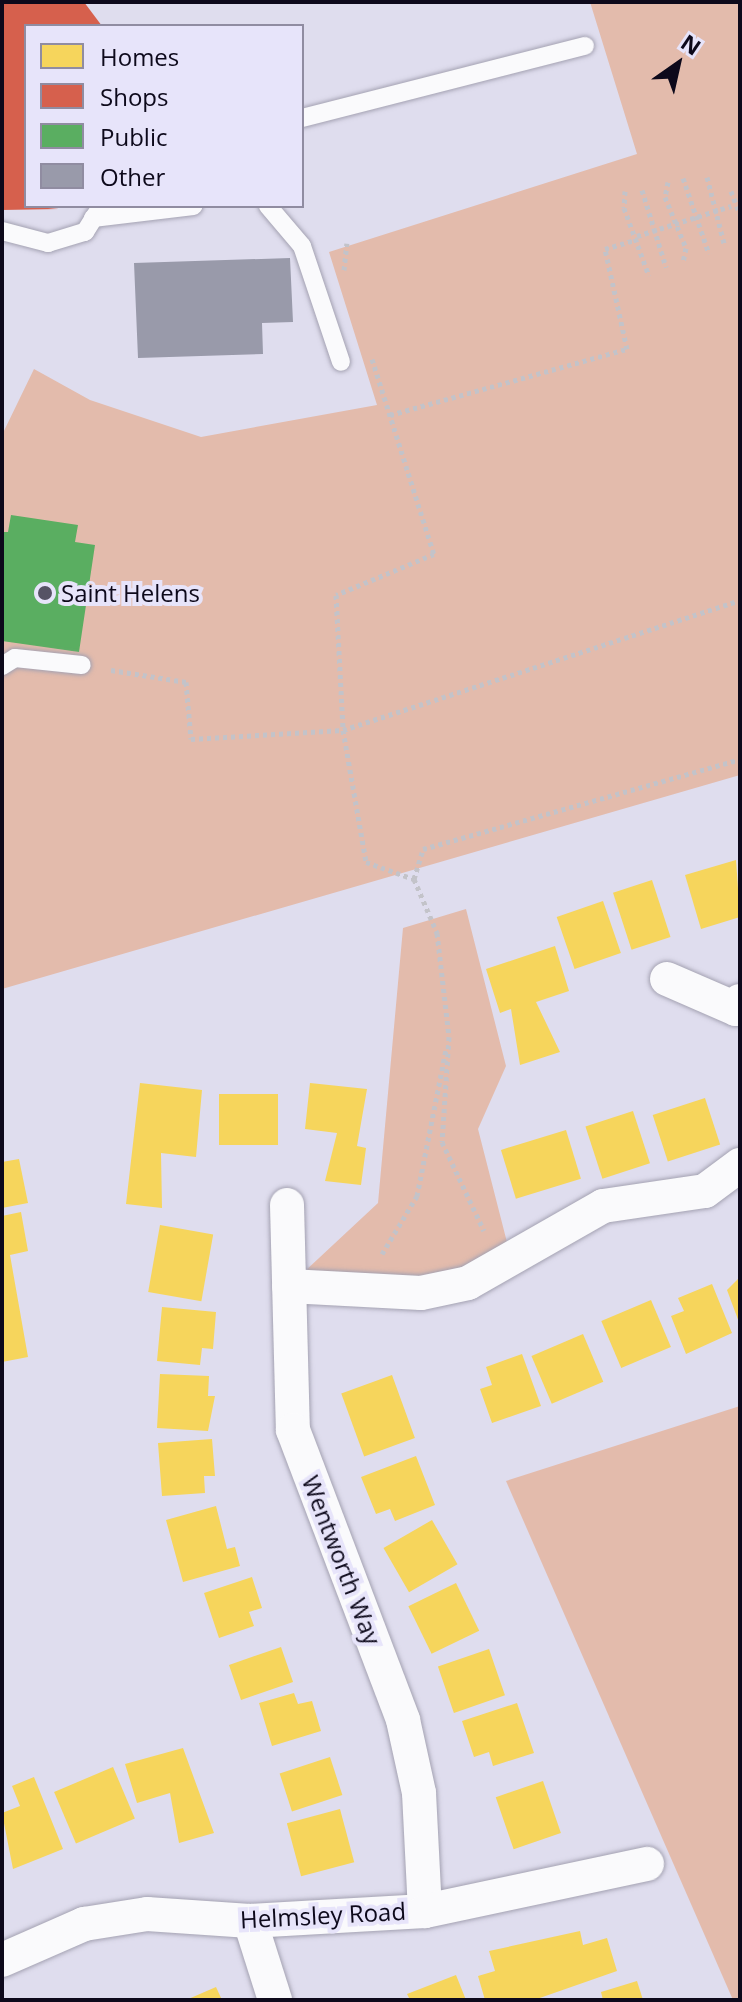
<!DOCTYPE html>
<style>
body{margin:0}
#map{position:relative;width:742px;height:2002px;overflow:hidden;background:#dfddee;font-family:"Open Sans",sans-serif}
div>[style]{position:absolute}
.green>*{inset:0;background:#e3bbac}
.homes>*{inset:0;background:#f6d55c;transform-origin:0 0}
.shops>*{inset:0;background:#d6604d}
.public>*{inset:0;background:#5aae61}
.building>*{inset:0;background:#999aaa}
.path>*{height:5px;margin-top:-2.5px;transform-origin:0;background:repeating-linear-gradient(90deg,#c3c3c9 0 4px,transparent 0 8px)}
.roads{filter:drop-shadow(0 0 2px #a4a2b2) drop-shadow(0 0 2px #a4a2b2)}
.service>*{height:18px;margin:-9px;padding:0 9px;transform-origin:9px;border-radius:9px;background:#fafafc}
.minor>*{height:34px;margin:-17px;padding:0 17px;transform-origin:17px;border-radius:17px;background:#fafafc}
.dots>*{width:22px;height:22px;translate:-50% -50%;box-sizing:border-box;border:4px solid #e7e4fa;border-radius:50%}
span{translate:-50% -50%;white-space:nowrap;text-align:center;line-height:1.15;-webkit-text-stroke:8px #e7e4fa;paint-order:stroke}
.poi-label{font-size:24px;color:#0d091b}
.left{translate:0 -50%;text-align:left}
.street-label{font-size:24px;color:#0d091b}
.frame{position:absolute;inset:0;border:4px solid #0d091b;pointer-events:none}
.legend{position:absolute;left:24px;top:24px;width:280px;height:184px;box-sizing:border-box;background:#e7e4fa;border:2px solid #908ca1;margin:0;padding:10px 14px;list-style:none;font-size:24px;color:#0d091b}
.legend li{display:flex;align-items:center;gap:16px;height:40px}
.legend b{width:40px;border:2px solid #908ca1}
.north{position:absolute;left:638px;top:24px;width:80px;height:80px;-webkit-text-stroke:6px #e7e4fa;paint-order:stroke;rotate:34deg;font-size:22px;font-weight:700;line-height:32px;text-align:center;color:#0d091b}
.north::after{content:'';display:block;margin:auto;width:28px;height:36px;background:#0d091b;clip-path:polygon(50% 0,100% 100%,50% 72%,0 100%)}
</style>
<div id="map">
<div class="green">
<div style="clip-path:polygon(590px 2px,740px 2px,740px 775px,2px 989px,2px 435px,34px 369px,90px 400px,201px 437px,377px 405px,329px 252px,637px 154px)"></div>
<div style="clip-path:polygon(466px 909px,506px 1066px,478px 1129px,511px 1258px,468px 1283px,289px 1286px,378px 1203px,403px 928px)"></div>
<div style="clip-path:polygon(740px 1406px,740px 2000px,733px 2000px,506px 1481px)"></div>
</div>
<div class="homes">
<div style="clip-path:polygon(736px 860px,740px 917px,701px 929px,685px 875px)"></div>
<div style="left:652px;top:880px;width:60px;height:41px;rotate:72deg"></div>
<div style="left:603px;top:901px;width:55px;height:49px;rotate:71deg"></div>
<div style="clip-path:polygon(555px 946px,569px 991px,536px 1002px,560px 1052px,520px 1065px,511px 1009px,500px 1013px,486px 969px)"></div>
<div style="clip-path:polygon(140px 1083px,202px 1090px,196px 1157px,161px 1153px,162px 1208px,126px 1204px)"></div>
<div style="clip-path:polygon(310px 1083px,367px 1089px,357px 1146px,366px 1148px,361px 1185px,325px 1181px,337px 1133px,305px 1129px)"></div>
<div style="left:219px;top:1094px;width:59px;height:51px"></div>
<div style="left:705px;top:1098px;width:49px;height:55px;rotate:72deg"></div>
<div style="left:633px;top:1111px;width:55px;height:50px;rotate:72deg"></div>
<div style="left:566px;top:1130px;width:51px;height:68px;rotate:73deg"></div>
<div style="clip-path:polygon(19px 1159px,28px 1203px,2px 1208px,2px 1162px)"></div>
<div style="clip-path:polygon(21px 1212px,28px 1251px,10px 1255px,28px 1357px,2px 1362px,2px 1216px)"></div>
<div style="left:160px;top:1225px;width:54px;height:68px;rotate:10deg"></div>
<div style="clip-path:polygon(740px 1277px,740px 1325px,727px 1290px)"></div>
<div style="clip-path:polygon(712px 1284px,732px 1333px,686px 1354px,671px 1316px,684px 1311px,678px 1298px)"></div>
<div style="left:651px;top:1300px;width:51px;height:54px;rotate:67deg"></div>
<div style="clip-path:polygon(162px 1307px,216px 1312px,213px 1349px,202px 1348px,200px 1365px,157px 1361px)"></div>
<div style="left:583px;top:1334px;width:52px;height:56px;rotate:67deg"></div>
<div style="clip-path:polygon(522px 1354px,541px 1406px,492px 1423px,480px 1389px,492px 1385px,486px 1367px)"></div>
<div style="clip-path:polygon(160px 1374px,209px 1376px,208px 1396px,215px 1396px,208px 1431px,157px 1428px)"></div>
<div style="left:392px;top:1375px;width:67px;height:54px;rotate:70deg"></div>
<div style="clip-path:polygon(212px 1439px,215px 1476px,204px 1476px,205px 1493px,162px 1496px,158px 1443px)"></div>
<div style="clip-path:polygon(416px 1456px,435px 1505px,395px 1521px,390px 1509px,376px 1514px,361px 1477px)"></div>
<div style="clip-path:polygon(216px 1506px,227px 1549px,235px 1547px,240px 1566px,183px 1582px,166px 1520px)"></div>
<div style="left:432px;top:1520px;width:51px;height:56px;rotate:60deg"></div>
<div style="clip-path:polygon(252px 1577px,262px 1608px,249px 1612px,254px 1626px,219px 1638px,204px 1593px)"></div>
<div style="left:456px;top:1583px;width:53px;height:53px;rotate:64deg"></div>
<div style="left:281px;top:1647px;width:37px;height:55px;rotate:71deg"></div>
<div style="left:489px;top:1649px;width:49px;height:54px;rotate:71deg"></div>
<div style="clip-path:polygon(294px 1693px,298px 1704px,312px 1701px,321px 1731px,272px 1746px,259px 1703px)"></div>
<div style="clip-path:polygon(517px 1703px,534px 1753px,493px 1766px,489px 1752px,474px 1757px,462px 1721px)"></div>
<div style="clip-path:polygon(183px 1748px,214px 1833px,179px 1843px,170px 1793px,137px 1803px,125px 1764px)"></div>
<div style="left:330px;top:1757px;width:40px;height:53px;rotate:72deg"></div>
<div style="left:113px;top:1767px;width:56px;height:64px;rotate:67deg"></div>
<div style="clip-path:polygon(34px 1777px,63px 1849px,13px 1869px,2px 1813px,20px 1806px,12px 1786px)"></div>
<div style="left:543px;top:1781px;width:55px;height:50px;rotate:71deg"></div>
<div style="left:340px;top:1809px;width:55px;height:55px;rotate:75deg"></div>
<div style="clip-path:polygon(580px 1931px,583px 1945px,607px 1938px,617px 1971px,534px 2000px,485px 2000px,478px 1976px,495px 1971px,489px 1951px)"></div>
<div style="clip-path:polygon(456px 1975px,466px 2000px,410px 2000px,407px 1994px)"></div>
<div style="clip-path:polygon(637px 1981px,643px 2000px,603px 2000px,601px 1992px)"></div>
<div style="clip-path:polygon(216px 1987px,222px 2000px,186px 2000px)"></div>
</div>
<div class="shops">
<div style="clip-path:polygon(2px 2px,84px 2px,102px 26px,26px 26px,26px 206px,59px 209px,2px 210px)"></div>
</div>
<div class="public">
<div style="clip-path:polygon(11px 515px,78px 525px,75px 542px,95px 545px,79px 652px,2px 641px,2px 532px,8px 532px)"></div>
</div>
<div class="building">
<div style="clip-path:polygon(290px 258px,293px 322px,262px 323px,263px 354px,138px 358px,134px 263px)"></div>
</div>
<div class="path">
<div style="left:707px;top:177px;width:72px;rotate:75.6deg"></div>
<div style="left:683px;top:178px;width:80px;rotate:71.1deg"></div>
<div style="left:668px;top:182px;width:15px;rotate:101deg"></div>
<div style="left:665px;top:197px;width:55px;rotate:67.6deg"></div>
<div style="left:686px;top:248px;width:14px;rotate:102deg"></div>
<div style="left:642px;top:190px;width:81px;rotate:72.7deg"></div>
<div style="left:625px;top:191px;width:17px;rotate:93deg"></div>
<div style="left:624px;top:208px;width:72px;rotate:69.8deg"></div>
<div style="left:731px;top:191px;width:25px;rotate:69deg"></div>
<div style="left:637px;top:236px;width:99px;rotate:-17.7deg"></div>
<div style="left:344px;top:270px;width:27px;rotate:-84deg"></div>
<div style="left:372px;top:359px;width:205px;rotate:72.4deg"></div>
<div style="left:434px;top:554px;width:106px;rotate:157.3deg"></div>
<div style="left:336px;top:595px;width:135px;rotate:87deg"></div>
<div style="left:343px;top:730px;width:134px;rotate:80.1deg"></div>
<div style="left:366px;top:862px;width:51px;rotate:19.5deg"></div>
<div style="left:414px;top:879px;width:59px;rotate:66.9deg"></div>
<div style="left:437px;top:933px;width:105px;rotate:83.4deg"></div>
<div style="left:449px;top:1037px;width:105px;rotate:93.8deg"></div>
<div style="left:442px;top:1142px;width:98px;rotate:64.7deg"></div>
<div style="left:390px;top:415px;width:246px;rotate:-15.6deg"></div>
<div style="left:627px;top:349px;width:102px;rotate:-102.4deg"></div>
<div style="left:605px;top:249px;width:34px;rotate:-17deg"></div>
<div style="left:111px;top:670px;width:76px;rotate:9.1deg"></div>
<div style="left:186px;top:682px;width:57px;rotate:85deg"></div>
<div style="left:191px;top:739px;width:152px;rotate:-3.4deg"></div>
<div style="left:343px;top:730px;width:418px;rotate:-18.1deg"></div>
<div style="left:414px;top:879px;width:31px;rotate:-73deg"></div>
<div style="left:423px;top:849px;width:330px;rotate:-15.8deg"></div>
<div style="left:382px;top:1254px;width:68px;rotate:-58.9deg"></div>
<div style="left:417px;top:1196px;width:150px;rotate:-78.8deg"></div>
</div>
<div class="roads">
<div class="service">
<div style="left:302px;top:118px;width:292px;rotate:-14.3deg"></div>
<div style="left:268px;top:206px;width:52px;rotate:49.6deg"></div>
<div style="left:302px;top:246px;width:122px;rotate:71.4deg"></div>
<div style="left:93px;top:218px;width:101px;rotate:-6.8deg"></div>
<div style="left:2px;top:231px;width:48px;rotate:14.6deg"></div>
<div style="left:48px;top:243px;width:39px;rotate:-17deg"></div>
<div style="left:85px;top:232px;width:31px;rotate:-58deg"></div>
<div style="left:2px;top:666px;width:15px;rotate:-32deg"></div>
<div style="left:15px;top:658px;width:67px;rotate:6deg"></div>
</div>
<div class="minor">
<div style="left:667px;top:979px;width:75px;rotate:23.5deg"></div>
<div style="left:736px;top:1009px;width:9px;rotate:-63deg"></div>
<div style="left:287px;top:1205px;width:225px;rotate:88.5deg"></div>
<div style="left:293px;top:1430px;width:310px;rotate:69.2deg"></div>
<div style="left:403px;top:1720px;width:75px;rotate:77.6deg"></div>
<div style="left:419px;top:1793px;width:118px;rotate:87.1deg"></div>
<div style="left:289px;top:1286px;width:132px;rotate:3deg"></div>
<div style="left:421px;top:1293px;width:48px;rotate:-12deg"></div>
<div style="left:468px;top:1283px;width:155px;rotate:-29.7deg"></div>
<div style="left:603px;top:1206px;width:103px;rotate:-8.4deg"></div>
<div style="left:705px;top:1191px;width:44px;rotate:-36.6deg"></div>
<div style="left:250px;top:1921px;width:83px;rotate:72.4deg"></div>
<div style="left:2px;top:1960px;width:90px;rotate:-23.7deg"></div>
<div style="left:84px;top:1924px;width:64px;rotate:-9deg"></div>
<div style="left:147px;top:1914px;width:103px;rotate:3.9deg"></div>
<div style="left:250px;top:1921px;width:175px;rotate:-3.3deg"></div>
<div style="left:425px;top:1911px;width:227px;rotate:-12deg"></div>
</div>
</div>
<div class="dots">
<div style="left:45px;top:593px;background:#565365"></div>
</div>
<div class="poi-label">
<span class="left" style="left:61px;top:593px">Saint Helens</span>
</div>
<div class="street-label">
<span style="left:342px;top:1560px;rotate:69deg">Wentworth Way</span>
<span style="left:323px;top:1915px;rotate:-3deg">Helmsley Road</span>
</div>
<div class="frame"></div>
<ul class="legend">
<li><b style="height:22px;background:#f6d55c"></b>Homes</li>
<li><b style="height:22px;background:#d6604d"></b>Shops</li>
<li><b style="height:22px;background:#5aae61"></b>Public</li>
<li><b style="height:22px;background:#999aaa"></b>Other</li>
</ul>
<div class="north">N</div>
</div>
